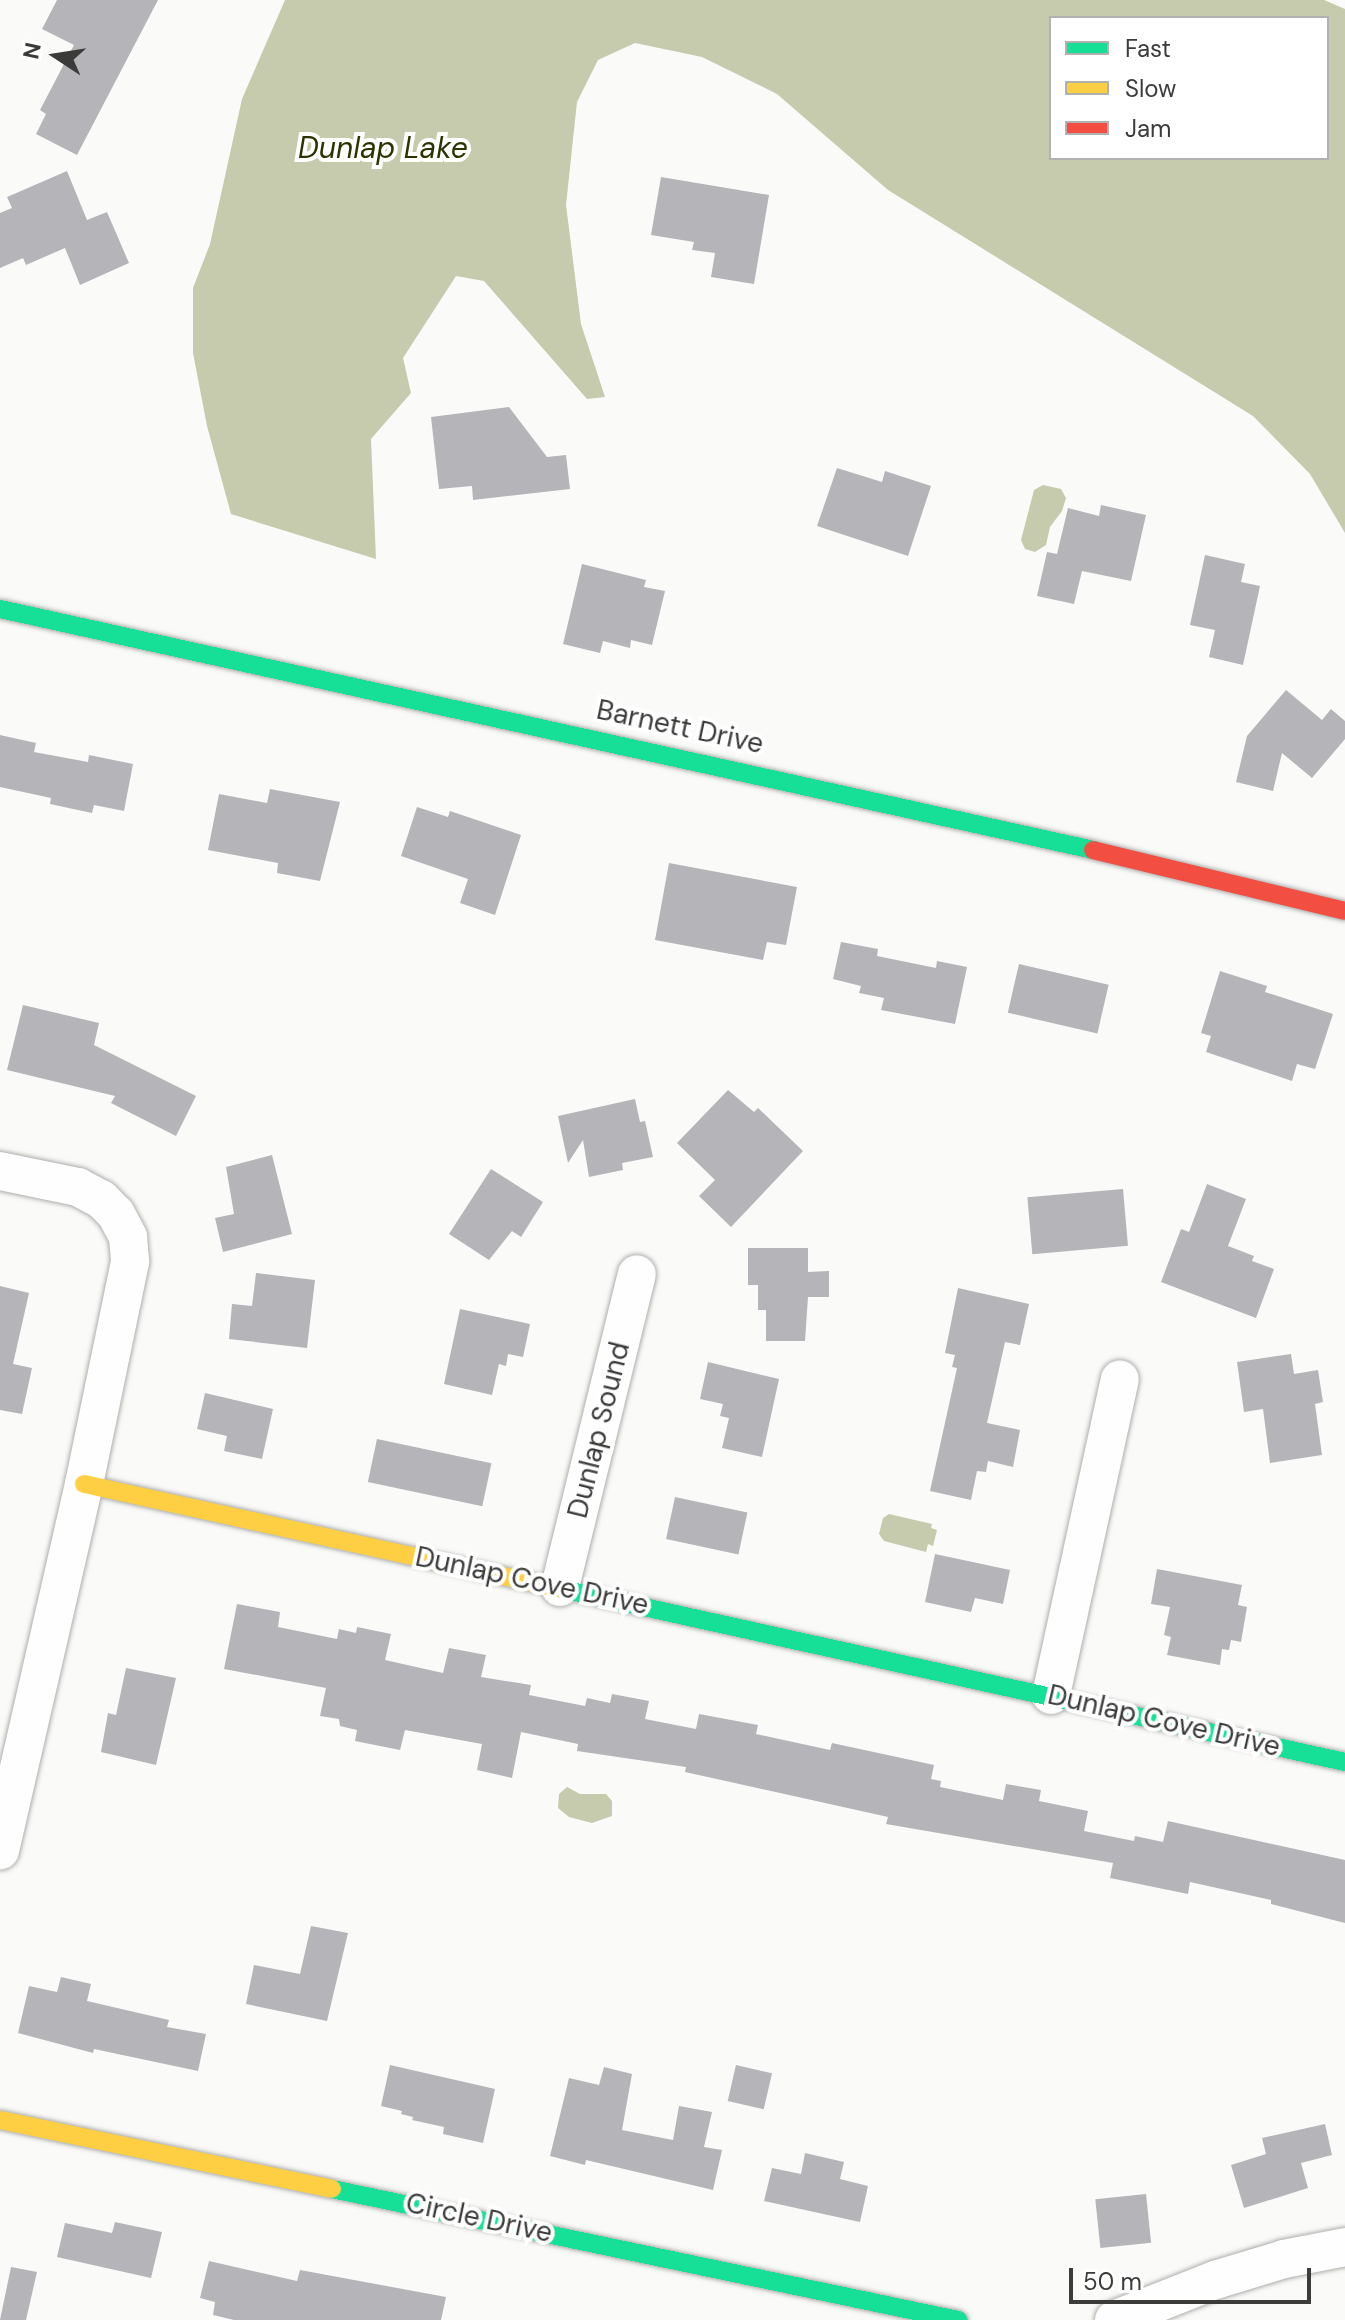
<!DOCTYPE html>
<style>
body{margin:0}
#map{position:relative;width:1345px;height:2320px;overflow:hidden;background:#fafbf8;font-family:"DM Sans",sans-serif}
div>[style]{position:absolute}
.water>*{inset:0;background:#c5cbac}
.building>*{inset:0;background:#b5b4b9;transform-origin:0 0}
.roads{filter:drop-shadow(0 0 2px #aeafad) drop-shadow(0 0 2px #aeafad)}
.street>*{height:38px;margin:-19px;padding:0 19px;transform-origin:19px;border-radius:19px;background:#fefefe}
.fast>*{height:18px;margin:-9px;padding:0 9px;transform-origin:9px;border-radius:9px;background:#16e098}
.slow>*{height:18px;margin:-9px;padding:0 9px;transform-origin:9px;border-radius:9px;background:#ffcf43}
.jam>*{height:18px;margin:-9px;padding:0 9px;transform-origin:9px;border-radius:9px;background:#f24e42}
span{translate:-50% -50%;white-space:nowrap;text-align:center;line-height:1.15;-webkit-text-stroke:8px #fff;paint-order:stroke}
.street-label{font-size:28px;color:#3b3b3a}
.water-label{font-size:30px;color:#2d3300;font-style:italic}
.legend{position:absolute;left:1049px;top:16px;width:280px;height:144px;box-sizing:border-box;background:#fff;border:2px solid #b1b1b0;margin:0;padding:10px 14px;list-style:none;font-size:24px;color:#3b3b3a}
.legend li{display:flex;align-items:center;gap:16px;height:40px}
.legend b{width:40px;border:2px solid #b1b1b0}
.north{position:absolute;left:16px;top:16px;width:80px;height:80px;-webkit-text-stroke:6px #fff;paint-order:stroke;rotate:282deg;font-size:22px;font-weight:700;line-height:32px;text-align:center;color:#3b3b3a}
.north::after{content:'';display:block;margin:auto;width:28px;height:36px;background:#3b3b3a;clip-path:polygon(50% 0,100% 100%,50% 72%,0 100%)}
.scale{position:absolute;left:1069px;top:2268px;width:242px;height:36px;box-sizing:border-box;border:4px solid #3b3b3a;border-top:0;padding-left:10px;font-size:24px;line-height:28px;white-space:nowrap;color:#3b3b3a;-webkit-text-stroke:6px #fff;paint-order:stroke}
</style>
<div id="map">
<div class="water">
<div style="clip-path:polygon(evenodd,285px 0,1324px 0,1345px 9px,1345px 533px,1310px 474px,1253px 416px,888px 190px,777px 94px,702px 57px,635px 43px,598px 60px,577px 102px,566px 205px,581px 324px,605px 397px,587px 399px,484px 281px,456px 276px,403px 358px,411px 393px,371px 439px,376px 559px,231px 514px,207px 426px,193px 353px,193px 288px,210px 244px,242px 99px,285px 0,1051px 18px,1327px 18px,1327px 158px,1051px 158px,1051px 18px)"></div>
<div style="clip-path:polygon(1043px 485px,1061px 489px,1066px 498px,1062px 511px,1050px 527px,1046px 545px,1035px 552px,1025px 549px,1021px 540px,1034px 490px)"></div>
<div style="clip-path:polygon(889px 1514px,932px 1524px,931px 1528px,937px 1530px,933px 1546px,928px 1544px,926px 1552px,884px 1541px,879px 1534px,883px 1518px)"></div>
<div style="clip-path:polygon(567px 1787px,580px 1794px,606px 1794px,612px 1801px,612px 1816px,592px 1823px,569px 1817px,558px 1808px,559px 1794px)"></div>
</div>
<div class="building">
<div style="clip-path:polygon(57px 0,158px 0,77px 155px,36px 134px,46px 114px,40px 110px,74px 45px,42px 29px)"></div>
<div style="clip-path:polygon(67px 171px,87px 220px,107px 212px,129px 263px,80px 285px,65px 248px,26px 265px,23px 258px,0 268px,0 213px,12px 208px,7px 197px)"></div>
<div style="clip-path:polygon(661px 177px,769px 195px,754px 284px,711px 277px,715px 253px,692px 250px,694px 242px,651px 235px)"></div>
<div style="clip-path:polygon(509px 407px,547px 457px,566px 455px,570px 489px,473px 500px,472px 486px,439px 489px,431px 417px)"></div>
<div style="clip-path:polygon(837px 468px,882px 482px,885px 471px,931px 486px,908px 556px,817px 526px)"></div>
<div style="clip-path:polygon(1101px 505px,1146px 515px,1131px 581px,1082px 571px,1074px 604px,1037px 596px,1047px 552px,1057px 554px,1068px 508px,1099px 516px)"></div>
<div style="clip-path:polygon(1205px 555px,1245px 564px,1241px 582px,1260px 586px,1243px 665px,1209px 657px,1215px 630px,1190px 625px)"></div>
<div style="clip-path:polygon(582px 564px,646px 580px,644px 587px,665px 591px,652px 645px,631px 640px,630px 648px,603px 641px,600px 653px,563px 644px)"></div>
<div style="clip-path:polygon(1286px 690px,1322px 720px,1331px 709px,1345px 721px,1345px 739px,1312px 778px,1282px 753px,1273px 791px,1236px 782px,1247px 736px)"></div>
<div style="clip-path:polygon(0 735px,36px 743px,34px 752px,88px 762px,89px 755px,133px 764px,124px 811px,94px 805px,92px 813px,50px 804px,51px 798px,0 787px)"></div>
<div style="clip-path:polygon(270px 789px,340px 802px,320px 881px,277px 873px,278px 863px,208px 850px,219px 794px,267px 803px)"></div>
<div style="clip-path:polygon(417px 807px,448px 817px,450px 811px,521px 835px,495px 915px,460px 903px,468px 879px,401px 856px)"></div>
<div style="clip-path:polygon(669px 863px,797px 887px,786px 945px,767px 942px,763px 960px,655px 940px)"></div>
<div style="clip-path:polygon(841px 942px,878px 949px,877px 956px,936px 968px,937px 961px,967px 967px,955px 1024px,881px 1010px,884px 998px,859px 993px,861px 986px,833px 979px)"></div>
<div style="left:1019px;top:964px;width:92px;height:50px;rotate:13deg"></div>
<div style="clip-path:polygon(1220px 971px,1267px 986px,1265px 992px,1333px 1014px,1315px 1069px,1297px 1064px,1292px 1081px,1206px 1052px,1211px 1036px,1201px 1033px)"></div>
<div style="clip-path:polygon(23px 1005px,99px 1023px,94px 1045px,196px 1096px,176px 1136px,111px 1103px,115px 1096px,7px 1070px)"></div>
<div style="clip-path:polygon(728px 1090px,754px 1112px,758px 1108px,803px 1151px,731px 1227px,699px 1196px,715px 1180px,677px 1143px)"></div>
<div style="clip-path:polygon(635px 1099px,640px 1122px,645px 1121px,653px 1157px,622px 1163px,623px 1170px,589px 1177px,583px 1140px,568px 1163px,558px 1116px)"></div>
<div style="clip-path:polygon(272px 1155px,292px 1234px,223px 1252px,215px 1218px,234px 1214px,226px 1167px)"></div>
<div style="clip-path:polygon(491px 1169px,543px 1202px,521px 1237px,512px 1231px,489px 1260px,449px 1234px)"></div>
<div style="clip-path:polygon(1207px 1184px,1246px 1199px,1228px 1246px,1254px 1256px,1252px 1261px,1274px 1269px,1256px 1318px,1161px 1282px,1181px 1229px,1189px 1232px)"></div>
<div style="left:1123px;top:1189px;width:57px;height:96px;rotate:85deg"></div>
<div style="clip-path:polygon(748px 1248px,808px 1248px,808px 1272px,829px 1271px,829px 1297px,808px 1297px,805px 1341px,766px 1341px,766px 1310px,758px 1310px,758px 1285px,748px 1285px)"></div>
<div style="clip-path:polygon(256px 1273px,315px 1280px,307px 1348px,229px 1339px,232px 1304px,252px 1306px)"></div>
<div style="clip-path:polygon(0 1286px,29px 1293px,13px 1364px,32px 1368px,22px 1414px,0 1410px)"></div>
<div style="clip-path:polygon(958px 1288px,1029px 1304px,1020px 1345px,1005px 1342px,987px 1423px,1020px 1430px,1013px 1467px,988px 1461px,986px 1472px,977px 1471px,971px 1500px,930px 1491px,957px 1368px,952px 1367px,955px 1355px,945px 1353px)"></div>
<div style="clip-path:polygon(460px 1309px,530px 1324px,523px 1357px,508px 1354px,506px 1366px,499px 1364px,492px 1395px,444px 1384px)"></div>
<div style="clip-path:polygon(1291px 1354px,1294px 1374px,1318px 1370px,1323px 1402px,1315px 1404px,1322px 1455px,1270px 1463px,1263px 1409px,1244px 1412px,1237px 1362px)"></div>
<div style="clip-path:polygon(708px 1362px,779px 1379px,762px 1457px,722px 1448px,729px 1418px,720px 1416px,723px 1404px,700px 1399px)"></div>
<div style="clip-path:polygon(205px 1393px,273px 1409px,262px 1459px,224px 1451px,227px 1436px,197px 1429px)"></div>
<div style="left:377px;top:1439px;width:117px;height:44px;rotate:12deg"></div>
<div style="left:675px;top:1497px;width:74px;height:43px;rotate:12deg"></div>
<div style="clip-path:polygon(935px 1554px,1010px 1570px,1003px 1604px,975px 1598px,971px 1612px,925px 1602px)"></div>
<div style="clip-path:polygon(1157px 1569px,1242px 1585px,1238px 1605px,1247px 1607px,1241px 1642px,1231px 1640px,1229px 1650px,1222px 1649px,1220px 1665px,1167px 1655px,1171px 1637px,1164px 1635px,1170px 1607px,1151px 1604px)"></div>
<div style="clip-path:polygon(237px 1604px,280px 1612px,278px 1627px,337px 1639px,339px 1629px,356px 1633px,357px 1627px,391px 1634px,385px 1660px,443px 1673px,449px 1648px,486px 1655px,481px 1677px,531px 1685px,529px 1695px,585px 1706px,587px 1698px,610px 1703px,612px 1694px,649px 1701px,645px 1719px,696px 1729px,699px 1714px,758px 1725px,756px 1734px,830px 1750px,832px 1743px,934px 1765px,931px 1779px,941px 1781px,940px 1787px,1003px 1800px,1006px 1784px,1041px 1790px,1039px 1801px,1088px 1811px,1084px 1831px,1134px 1841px,1135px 1836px,1163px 1842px,1168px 1821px,1345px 1860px,1345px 1923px,1271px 1904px,1271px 1900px,1190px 1882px,1188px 1894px,1110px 1878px,1113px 1863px,886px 1824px,888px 1817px,685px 1772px,686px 1767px,577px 1751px,578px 1744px,521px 1732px,512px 1778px,477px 1770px,482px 1744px,405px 1730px,400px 1750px,355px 1741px,357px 1730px,340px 1726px,339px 1719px,320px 1716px,326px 1688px,224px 1669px)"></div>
<div style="clip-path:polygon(126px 1668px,176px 1678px,156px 1765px,101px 1752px,108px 1713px,116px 1715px)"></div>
<div style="clip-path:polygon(311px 1926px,348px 1933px,327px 2021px,246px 2004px,254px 1965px,300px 1974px)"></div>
<div style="clip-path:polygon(61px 1977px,91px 1984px,87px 2001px,169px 2020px,167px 2027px,206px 2034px,198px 2071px,94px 2049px,93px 2053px,18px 2033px,29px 1986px,57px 1992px)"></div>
<div style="clip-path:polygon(390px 2065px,495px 2089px,483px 2143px,443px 2134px,444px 2127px,412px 2120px,413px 2117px,401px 2114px,402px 2111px,381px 2106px)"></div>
<div style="left:736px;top:2065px;width:37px;height:37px;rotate:13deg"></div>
<div style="clip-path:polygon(604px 2067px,632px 2074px,622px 2130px,673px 2140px,679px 2106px,712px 2112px,704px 2147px,722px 2150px,713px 2190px,586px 2160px,585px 2165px,550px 2156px,569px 2078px,599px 2085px)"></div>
<div style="clip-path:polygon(1325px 2124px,1332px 2155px,1301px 2163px,1308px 2188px,1244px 2208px,1231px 2165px,1266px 2154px,1262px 2138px)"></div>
<div style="clip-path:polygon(805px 2153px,844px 2162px,840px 2179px,868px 2186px,860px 2222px,764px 2201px,772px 2168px,801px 2174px)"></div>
<div style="left:1146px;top:2194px;width:49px;height:51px;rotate:84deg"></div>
<div style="clip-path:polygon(115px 2222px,162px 2232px,151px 2278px,57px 2257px,65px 2223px,112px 2233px)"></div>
<div style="clip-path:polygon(209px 2261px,297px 2281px,300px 2270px,446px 2297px,441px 2320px,234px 2320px,213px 2315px,215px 2302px,200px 2298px)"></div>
<div style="clip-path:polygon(11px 2267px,37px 2272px,26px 2320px,0 2320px)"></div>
</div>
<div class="roads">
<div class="street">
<div style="left:0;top:1171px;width:80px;rotate:11.6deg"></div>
<div style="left:78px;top:1187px;width:26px;rotate:28deg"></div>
<div style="left:101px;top:1199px;width:21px;rotate:45deg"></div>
<div style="left:116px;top:1214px;width:26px;rotate:62deg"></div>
<div style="left:128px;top:1237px;width:25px;rotate:85deg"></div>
<div style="left:130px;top:1262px;width:227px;rotate:101.7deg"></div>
<div style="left:84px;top:1484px;width:376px;rotate:102.9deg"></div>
<div style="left:560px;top:1587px;width:322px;rotate:-76.2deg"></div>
<div style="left:1051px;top:1695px;width:323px;rotate:-77.7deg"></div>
<div style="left:1114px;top:2320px;width:109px;rotate:-21.6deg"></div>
<div style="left:1215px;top:2280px;width:72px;rotate:-16.9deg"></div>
<div style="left:1284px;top:2259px;width:62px;rotate:-11.1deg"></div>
</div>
<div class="fast">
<div style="left:0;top:609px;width:1119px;rotate:12.43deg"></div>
<div style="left:558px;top:1588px;width:806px;rotate:12.47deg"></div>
<div style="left:332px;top:2189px;width:640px;rotate:11.82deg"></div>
</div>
<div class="slow">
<div style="left:84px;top:1484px;width:485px;rotate:12.4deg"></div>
<div style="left:0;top:2120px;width:339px;rotate:11.7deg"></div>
</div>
<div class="jam">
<div style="left:1093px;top:850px;width:259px;rotate:13.6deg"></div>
</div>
</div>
<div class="street-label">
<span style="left:680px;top:727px;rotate:12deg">Barnett Drive</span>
<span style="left:599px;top:1430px;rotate:-76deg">Dunlap Sound</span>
<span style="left:532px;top:1581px;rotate:12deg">Dunlap Cove Drive</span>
<span style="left:1164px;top:1721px;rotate:13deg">Dunlap Cove Drive</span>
<span style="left:479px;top:2218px;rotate:12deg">Circle Drive</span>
</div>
<div class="water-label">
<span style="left:383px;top:148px">Dunlap Lake</span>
</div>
<ul class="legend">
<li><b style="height:10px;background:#16e098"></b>Fast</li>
<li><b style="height:10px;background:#ffcf43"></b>Slow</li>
<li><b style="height:10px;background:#f24e42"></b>Jam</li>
</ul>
<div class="north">N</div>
<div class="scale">50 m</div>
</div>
